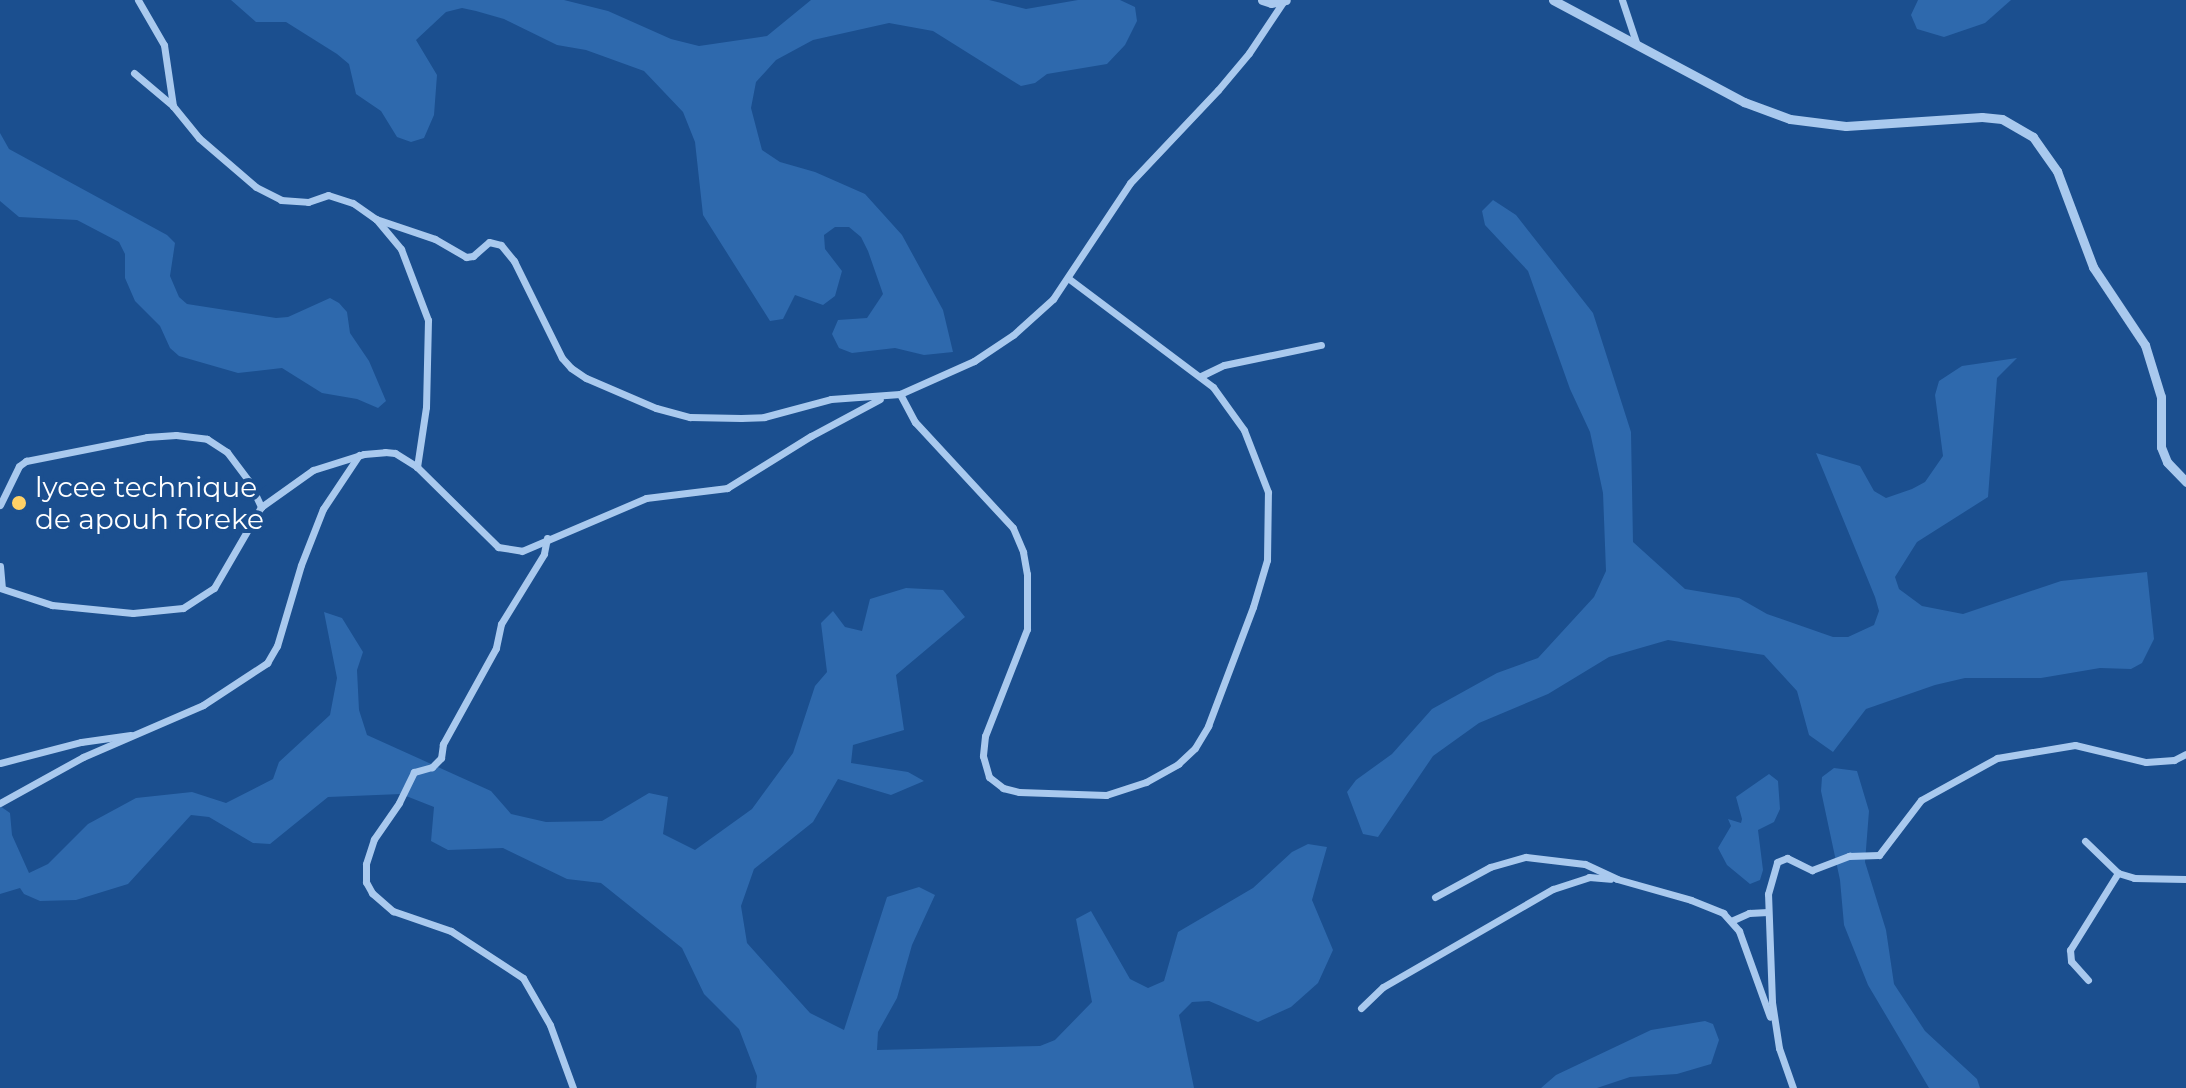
<!DOCTYPE html>
<style>
body{margin:0}
#map{position:relative;width:2186px;height:1088px;overflow:hidden;background:#1b4f8f;font-family:Montserrat,sans-serif}
div>[style]{position:absolute}
.green>*{inset:0;background:#2e69ad}
.minor>*{height:7px;margin:-3.5px;padding:0 3.5px;transform-origin:3.5px;border-radius:3.5px;background:#a9c9ee}
.tertiary>*{height:9px;margin:-4.5px;padding:0 4.5px;transform-origin:4.5px;border-radius:4.5px;background:#a9c9ee}
.dots>*{width:22px;height:22px;translate:-50% -50%;box-sizing:border-box;border:4px solid #1b4f8f;border-radius:50%}
span{translate:-50% -50%;white-space:nowrap;text-align:center;line-height:1.15;-webkit-text-stroke:8px #1b4f8f;paint-order:stroke}
.poi-label{font-size:28px;color:#fff}
.left{translate:0 -50%;text-align:left}
</style>
<div id="map">
<div class="green">
<div style="clip-path:polygon(231px 0,564px 0,608px 11px,671px 39px,699px 46px,767px 36px,811px 0,989px 0,1026px 9px,1078px 0,1120px 0,1135px 7px,1137px 21px,1125px 45px,1107px 64px,1047px 74px,1035px 83px,1021px 86px,933px 31px,889px 23px,813px 40px,776px 60px,756px 82px,751px 108px,762px 150px,780px 162px,815px 172px,865px 194px,902px 235px,943px 310px,953px 352px,924px 355px,895px 348px,852px 353px,839px 348px,832px 334px,838px 320px,867px 318px,883px 294px,868px 251px,861px 237px,849px 227px,835px 227px,824px 235px,825px 249px,842px 271px,835px 296px,823px 305px,795px 295px,783px 319px,770px 321px,703px 215px,695px 142px,683px 112px,644px 71px,586px 50px,557px 45px,504px 19px,476px 11px,462px 8px,446px 12px,416px 40px,437px 75px,434px 115px,424px 138px,411px 142px,397px 137px,381px 111px,356px 94px,349px 64px,337px 54px,286px 22px,256px 22px)"></div>
<div style="clip-path:polygon(1918px 0,2011px 0,1985px 23px,1944px 37px,1917px 29px,1911px 15px)"></div>
<div style="clip-path:polygon(0 133px,9px 149px,167px 235px,175px 243px,170px 276px,179px 297px,187px 304px,276px 318px,288px 317px,330px 298px,339px 303px,347px 312px,350px 333px,369px 361px,386px 401px,378px 408px,357px 399px,322px 393px,282px 368px,238px 373px,179px 356px,170px 348px,160px 326px,135px 301px,125px 278px,125px 254px,119px 242px,77px 220px,19px 217px,0 201px)"></div>
<div style="clip-path:polygon(1493px 200px,1516px 215px,1593px 313px,1631px 432px,1633px 542px,1685px 589px,1739px 598px,1767px 614px,1833px 637px,1848px 637px,1874px 625px,1879px 611px,1875px 597px,1816px 453px,1860px 466px,1874px 491px,1886px 498px,1912px 489px,1925px 482px,1943px 456px,1935px 395px,1939px 381px,1962px 366px,2017px 358px,1997px 378px,1988px 497px,1917px 542px,1895px 577px,1899px 589px,1922px 606px,1963px 614px,2061px 581px,2147px 572px,2154px 639px,2142px 663px,2131px 669px,2100px 668px,2041px 678px,1965px 678px,1935px 685px,1866px 709px,1833px 752px,1809px 735px,1797px 691px,1764px 655px,1668px 640px,1609px 657px,1548px 694px,1479px 723px,1433px 756px,1378px 837px,1363px 834px,1347px 792px,1356px 780px,1392px 754px,1432px 709px,1497px 673px,1538px 658px,1594px 597px,1606px 571px,1603px 493px,1590px 432px,1570px 389px,1528px 271px,1485px 225px,1482px 211px)"></div>
<div style="clip-path:polygon(906px 588px,943px 590px,965px 617px,896px 675px,904px 730px,853px 745px,851px 763px,908px 772px,924px 781px,891px 795px,838px 779px,813px 822px,754px 869px,741px 906px,747px 943px,810px 1013px,844px 1030px,887px 897px,919px 887px,935px 895px,912px 945px,897px 998px,878px 1032px,877px 1050px,1040px 1046px,1055px 1040px,1092px 1002px,1076px 919px,1091px 911px,1130px 979px,1148px 988px,1164px 981px,1178px 932px,1253px 888px,1292px 852px,1308px 844px,1327px 847px,1312px 900px,1333px 950px,1318px 983px,1291px 1007px,1258px 1022px,1209px 1001px,1192px 1002px,1179px 1015px,1194px 1088px,756px 1088px,757px 1076px,739px 1029px,704px 994px,682px 948px,601px 883px,567px 879px,503px 848px,448px 850px,431px 841px,434px 807px,401px 794px,328px 797px,270px 844px,253px 843px,209px 817px,191px 815px,128px 884px,76px 900px,40px 901px,24px 894px,20px 888px,0 894px,0 806px,10px 813px,12px 835px,29px 873px,48px 864px,88px 824px,136px 798px,192px 792px,226px 803px,273px 779px,279px 762px,330px 715px,337px 678px,324px 612px,342px 618px,363px 652px,357px 670px,359px 710px,367px 735px,491px 791px,511px 814px,546px 822px,602px 821px,649px 793px,668px 797px,663px 834px,695px 850px,752px 809px,793px 753px,815px 686px,827px 672px,821px 623px,833px 611px,845px 627px,862px 631px,870px 599px)"></div>
<div style="clip-path:polygon(1834px 768px,1857px 771px,1869px 811px,1865px 862px,1886px 930px,1894px 984px,1925px 1031px,1977px 1079px,1980px 1088px,1929px 1088px,1868px 985px,1844px 925px,1840px 880px,1821px 791px,1822px 777px)"></div>
<div style="clip-path:polygon(1769px 774px,1778px 781px,1780px 809px,1774px 822px,1758px 830px,1763px 870px,1760px 880px,1750px 884px,1727px 865px,1718px 848px,1731px 826px,1728px 819px,1741px 823px,1742px 819px,1736px 797px)"></div>
<div style="clip-path:polygon(1705px 1021px,1713px 1024px,1719px 1040px,1711px 1064px,1677px 1074px,1630px 1077px,1597px 1088px,1541px 1088px,1556px 1075px,1651px 1030px)"></div>
</div>
<div class="minor">
<div style="left:138px;top:0;width:52px;rotate:60deg"></div>
<div style="left:164px;top:45px;width:62px;rotate:81.6deg"></div>
<div style="left:173px;top:106px;width:41px;rotate:50.9deg"></div>
<div style="left:199px;top:138px;width:75px;rotate:40.7deg"></div>
<div style="left:256px;top:187px;width:28px;rotate:27deg"></div>
<div style="left:281px;top:200px;width:27px;rotate:4deg"></div>
<div style="left:308px;top:202px;width:21px;rotate:-19deg"></div>
<div style="left:328px;top:195px;width:26px;rotate:18deg"></div>
<div style="left:353px;top:203px;width:28px;rotate:35deg"></div>
<div style="left:376px;top:219px;width:39px;rotate:50deg"></div>
<div style="left:401px;top:249px;width:76px;rotate:69.2deg"></div>
<div style="left:428px;top:320px;width:87px;rotate:91.3deg"></div>
<div style="left:426px;top:407px;width:61px;rotate:98.5deg"></div>
<div style="left:1622px;top:0;width:47px;rotate:71.6deg"></div>
<div style="left:134px;top:73px;width:51px;rotate:40.2deg"></div>
<div style="left:376px;top:219px;width:62px;rotate:18.7deg"></div>
<div style="left:435px;top:239px;width:36px;rotate:30deg"></div>
<div style="left:466px;top:257px;width:7px;rotate:-8deg"></div>
<div style="left:473px;top:256px;width:21px;rotate:-41deg"></div>
<div style="left:489px;top:242px;width:12px;rotate:14deg"></div>
<div style="left:501px;top:245px;width:21px;rotate:51deg"></div>
<div style="left:514px;top:261px;width:108px;rotate:63.7deg"></div>
<div style="left:562px;top:358px;width:13px;rotate:48deg"></div>
<div style="left:571px;top:368px;width:18px;rotate:34deg"></div>
<div style="left:586px;top:378px;width:76px;rotate:23.2deg"></div>
<div style="left:656px;top:408px;width:35px;rotate:15deg"></div>
<div style="left:690px;top:417px;width:51px;rotate:1.1deg"></div>
<div style="left:741px;top:418px;width:23px;rotate:-2deg"></div>
<div style="left:764px;top:417px;width:69px;rotate:-15deg"></div>
<div style="left:831px;top:399px;width:69px;rotate:-4.1deg"></div>
<div style="left:900px;top:394px;width:81px;rotate:-24deg"></div>
<div style="left:974px;top:361px;width:47px;rotate:-33.7deg"></div>
<div style="left:1013px;top:335px;width:54px;rotate:-42deg"></div>
<div style="left:1053px;top:299px;width:139px;rotate:-56.4deg"></div>
<div style="left:1130px;top:183px;width:128px;rotate:-46.6deg"></div>
<div style="left:1218px;top:90px;width:48px;rotate:-50deg"></div>
<div style="left:1249px;top:53px;width:61px;rotate:-56.3deg"></div>
<div style="left:1201px;top:376px;width:25px;rotate:-26deg"></div>
<div style="left:1224px;top:365px;width:99px;rotate:-11.7deg"></div>
<div style="left:900px;top:394px;width:32px;rotate:62deg"></div>
<div style="left:915px;top:422px;width:144px;rotate:47.2deg"></div>
<div style="left:1013px;top:528px;width:26px;rotate:67deg"></div>
<div style="left:1023px;top:552px;width:22px;rotate:80deg"></div>
<div style="left:1027px;top:574px;width:55px;rotate:90deg"></div>
<div style="left:1027px;top:629px;width:115px;rotate:111.4deg"></div>
<div style="left:985px;top:736px;width:20px;rotate:96deg"></div>
<div style="left:983px;top:756px;width:22px;rotate:74deg"></div>
<div style="left:989px;top:777px;width:18px;rotate:38deg"></div>
<div style="left:1003px;top:788px;width:16px;rotate:14deg"></div>
<div style="left:1019px;top:792px;width:87px;rotate:2deg"></div>
<div style="left:1106px;top:795px;width:42px;rotate:-18deg"></div>
<div style="left:1146px;top:782px;width:37px;rotate:-29deg"></div>
<div style="left:1178px;top:764px;width:23px;rotate:-43deg"></div>
<div style="left:1195px;top:748px;width:26px;rotate:-59deg"></div>
<div style="left:1208px;top:726px;width:127px;rotate:-69.3deg"></div>
<div style="left:1253px;top:607px;width:49px;rotate:-73.4deg"></div>
<div style="left:1267px;top:560px;width:68px;rotate:-89.2deg"></div>
<div style="left:1268px;top:492px;width:66px;rotate:-111.2deg"></div>
<div style="left:1244px;top:430px;width:53px;rotate:-125.8deg"></div>
<div style="left:1213px;top:387px;width:181px;rotate:-143.1deg"></div>
<div style="left:0;top:505px;width:43px;rotate:-64deg"></div>
<div style="left:19px;top:466px;width:9px;rotate:-36deg"></div>
<div style="left:26px;top:461px;width:123px;rotate:-11.2deg"></div>
<div style="left:147px;top:437px;width:29px;rotate:-4deg"></div>
<div style="left:176px;top:435px;width:31px;rotate:7deg"></div>
<div style="left:207px;top:439px;width:24px;rotate:33deg"></div>
<div style="left:227px;top:452px;width:36px;rotate:53deg"></div>
<div style="left:249px;top:481px;width:29px;rotate:65deg"></div>
<div style="left:547px;top:538px;width:16px;rotate:101deg"></div>
<div style="left:544px;top:554px;width:82px;rotate:121.6deg"></div>
<div style="left:501px;top:624px;width:25px;rotate:102deg"></div>
<div style="left:496px;top:648px;width:110px;rotate:118.9deg"></div>
<div style="left:443px;top:744px;width:14px;rotate:98deg"></div>
<div style="left:441px;top:758px;width:13px;rotate:135deg"></div>
<div style="left:432px;top:767px;width:19px;rotate:164deg"></div>
<div style="left:414px;top:772px;width:34px;rotate:116deg"></div>
<div style="left:399px;top:803px;width:44px;rotate:124.8deg"></div>
<div style="left:374px;top:839px;width:26px;rotate:108deg"></div>
<div style="left:366px;top:864px;width:18px;rotate:90deg"></div>
<div style="left:366px;top:882px;width:13px;rotate:61deg"></div>
<div style="left:372px;top:893px;width:28px;rotate:41deg"></div>
<div style="left:393px;top:911px;width:61px;rotate:19deg"></div>
<div style="left:451px;top:931px;width:86px;rotate:33.1deg"></div>
<div style="left:523px;top:978px;width:54px;rotate:60.1deg"></div>
<div style="left:550px;top:1025px;width:67px;rotate:69.9deg"></div>
<div style="left:0;top:566px;width:22px;rotate:85deg"></div>
<div style="left:0;top:588px;width:55px;rotate:18.1deg"></div>
<div style="left:52px;top:605px;width:81px;rotate:5.6deg"></div>
<div style="left:133px;top:613px;width:50px;rotate:-5.7deg"></div>
<div style="left:183px;top:608px;width:37px;rotate:-33deg"></div>
<div style="left:214px;top:588px;width:94px;rotate:-59.9deg"></div>
<div style="left:261px;top:507px;width:64px;rotate:-35.4deg"></div>
<div style="left:313px;top:470px;width:53px;rotate:-17.4deg"></div>
<div style="left:364px;top:454px;width:21px;rotate:-5deg"></div>
<div style="left:385px;top:452px;width:10px;rotate:6deg"></div>
<div style="left:395px;top:453px;width:26px;rotate:32deg"></div>
<div style="left:417px;top:467px;width:114px;rotate:44.6deg"></div>
<div style="left:498px;top:547px;width:24px;rotate:9deg"></div>
<div style="left:522px;top:551px;width:135px;rotate:-23.1deg"></div>
<div style="left:646px;top:498px;width:82px;rotate:-7deg"></div>
<div style="left:727px;top:488px;width:99px;rotate:-31.8deg"></div>
<div style="left:811px;top:436px;width:78px;rotate:-28.2deg"></div>
<div style="left:0;top:763px;width:84px;rotate:-14.5deg"></div>
<div style="left:81px;top:742px;width:50px;rotate:-8deg"></div>
<div style="left:0;top:803px;width:95px;rotate:-29deg"></div>
<div style="left:83px;top:757px;width:131px;rotate:-23.4deg"></div>
<div style="left:203px;top:705px;width:77px;rotate:-33.3deg"></div>
<div style="left:267px;top:663px;width:20px;rotate:-60deg"></div>
<div style="left:277px;top:646px;width:84px;rotate:-73.5deg"></div>
<div style="left:301px;top:565px;width:60px;rotate:-68.6deg"></div>
<div style="left:323px;top:509px;width:65px;rotate:-56.3deg"></div>
<div style="left:2085px;top:841px;width:46px;rotate:44.1deg"></div>
<div style="left:2118px;top:873px;width:17px;rotate:17deg"></div>
<div style="left:2134px;top:878px;width:52px;rotate:1.1deg"></div>
<div style="left:1435px;top:897px;width:63px;rotate:-28.6deg"></div>
<div style="left:1490px;top:867px;width:37px;rotate:-16deg"></div>
<div style="left:1526px;top:857px;width:59px;rotate:6.8deg"></div>
<div style="left:1585px;top:864px;width:35px;rotate:25deg"></div>
<div style="left:1617px;top:879px;width:77px;rotate:15.8deg"></div>
<div style="left:1691px;top:900px;width:35px;rotate:22deg"></div>
<div style="left:1723px;top:913px;width:24px;rotate:48deg"></div>
<div style="left:1739px;top:931px;width:91px;rotate:70.2deg"></div>
<div style="left:1731px;top:921px;width:20px;rotate:-24deg"></div>
<div style="left:1749px;top:913px;width:19px;rotate:-3deg"></div>
<div style="left:2088px;top:980px;width:25px;rotate:-132deg"></div>
<div style="left:2071px;top:961px;width:11px;rotate:-95deg"></div>
<div style="left:2070px;top:950px;width:91px;rotate:-58.1deg"></div>
<div style="left:1361px;top:1008px;width:30px;rotate:-44deg"></div>
<div style="left:1383px;top:987px;width:196px;rotate:-30deg"></div>
<div style="left:1553px;top:889px;width:38px;rotate:-18deg"></div>
<div style="left:1589px;top:877px;width:21px;rotate:5deg"></div>
<div style="left:1793px;top:1088px;width:42px;rotate:-109.3deg"></div>
<div style="left:1779px;top:1048px;width:47px;rotate:-98.7deg"></div>
<div style="left:1772px;top:1002px;width:108px;rotate:-92.1deg"></div>
<div style="left:1768px;top:894px;width:33px;rotate:-74deg"></div>
<div style="left:1777px;top:862px;width:11px;rotate:-22deg"></div>
<div style="left:1787px;top:858px;width:28px;rotate:26deg"></div>
<div style="left:1812px;top:870px;width:40px;rotate:-21deg"></div>
<div style="left:1849px;top:856px;width:30px;rotate:-2deg"></div>
<div style="left:1879px;top:855px;width:69px;rotate:-52.6deg"></div>
<div style="left:1921px;top:800px;width:87px;rotate:-28.9deg"></div>
<div style="left:1997px;top:758px;width:79px;rotate:-9.5deg"></div>
<div style="left:2075px;top:745px;width:73px;rotate:13.5deg"></div>
<div style="left:2146px;top:762px;width:28px;rotate:-4deg"></div>
<div style="left:2174px;top:760px;width:13px;rotate:-27deg"></div>
</div>
<div class="tertiary">
<div style="left:1262px;top:0;width:9px;rotate:18deg"></div>
<div style="left:1271px;top:3px;width:15px;rotate:-11deg"></div>
<div style="left:1553px;top:0;width:217px;rotate:28.1deg"></div>
<div style="left:1744px;top:102px;width:49px;rotate:20.3deg"></div>
<div style="left:1790px;top:119px;width:56px;rotate:7.1deg"></div>
<div style="left:1846px;top:126px;width:136px;rotate:-3.8deg"></div>
<div style="left:1982px;top:117px;width:20px;rotate:6deg"></div>
<div style="left:2002px;top:119px;width:36px;rotate:30deg"></div>
<div style="left:2033px;top:137px;width:42px;rotate:54.8deg"></div>
<div style="left:2057px;top:171px;width:103px;rotate:69.4deg"></div>
<div style="left:2093px;top:267px;width:94px;rotate:56.3deg"></div>
<div style="left:2145px;top:345px;width:54px;rotate:72.9deg"></div>
<div style="left:2161px;top:397px;width:50px;rotate:90deg"></div>
<div style="left:2161px;top:447px;width:16px;rotate:68deg"></div>
<div style="left:2167px;top:462px;width:28px;rotate:46deg"></div>
</div>
<div class="dots">
<div style="left:19px;top:503px;background:#ffd166"></div>
</div>
<div class="poi-label">
<span class="left" style="left:35px;top:503px">lycee technique<br>de apouh foreke</span>
</div>
</div>
